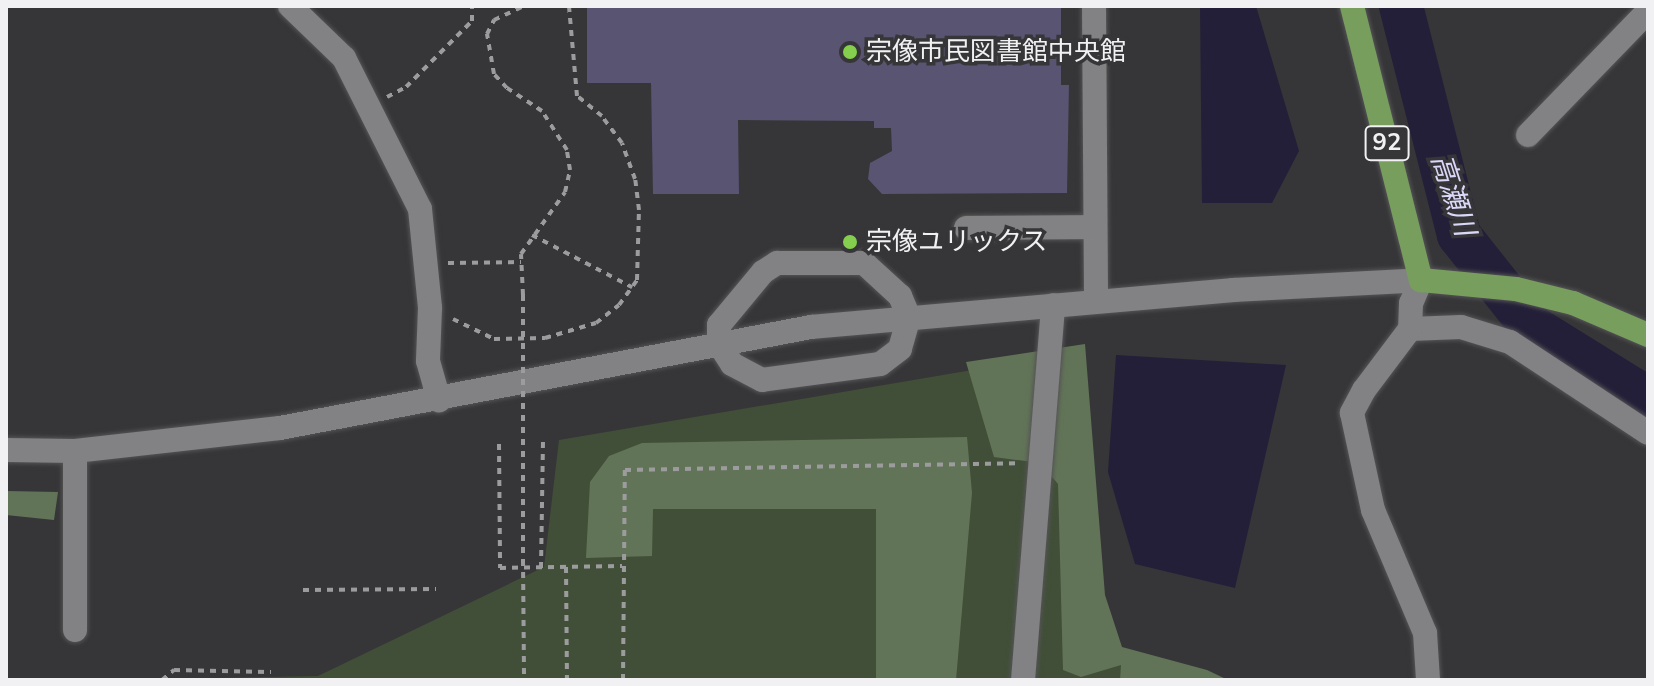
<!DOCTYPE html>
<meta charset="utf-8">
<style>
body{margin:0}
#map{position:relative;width:1654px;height:686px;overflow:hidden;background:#363638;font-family:"Nunito Sans","Noto Sans JP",sans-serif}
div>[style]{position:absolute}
.green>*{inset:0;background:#414f38}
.forest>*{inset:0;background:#627458}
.water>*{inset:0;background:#231f38}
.river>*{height:44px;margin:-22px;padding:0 22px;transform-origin:22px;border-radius:22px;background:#231f38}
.building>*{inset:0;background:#585471}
.path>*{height:4px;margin-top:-2px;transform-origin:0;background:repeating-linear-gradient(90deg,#9c9c9e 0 6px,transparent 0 12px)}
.roads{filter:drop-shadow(0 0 2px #545456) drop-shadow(0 0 2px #545456)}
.minor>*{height:24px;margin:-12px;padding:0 12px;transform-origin:12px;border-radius:12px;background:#828184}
.major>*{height:24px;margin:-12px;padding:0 12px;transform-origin:12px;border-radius:12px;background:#789e5e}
.path-bridge>*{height:4px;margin-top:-2px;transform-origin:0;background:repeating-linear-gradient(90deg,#9c9c9e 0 6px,transparent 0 12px)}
.dots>*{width:22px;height:22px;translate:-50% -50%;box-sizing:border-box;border:4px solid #363638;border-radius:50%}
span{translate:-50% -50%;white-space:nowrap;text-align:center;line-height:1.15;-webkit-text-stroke:7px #363638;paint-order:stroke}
.shield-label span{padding:2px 6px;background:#363638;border:2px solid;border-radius:6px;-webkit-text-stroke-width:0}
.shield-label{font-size:24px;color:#f1f1f3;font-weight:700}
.poi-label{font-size:26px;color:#f1f1f3}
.left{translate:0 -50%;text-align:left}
.water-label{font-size:28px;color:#dad7f8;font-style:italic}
.frame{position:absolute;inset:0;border:8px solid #f1f1f3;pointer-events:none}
</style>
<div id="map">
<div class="green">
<div style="clip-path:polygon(1073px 353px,1101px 646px,1151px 680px,114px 680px,318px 676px,544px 567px,559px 440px)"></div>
</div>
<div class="forest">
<div style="clip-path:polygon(1085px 344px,1105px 595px,1122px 647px,1207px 670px,1228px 680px,1120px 680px,1121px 665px,1081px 677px,1063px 670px,1058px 484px,1040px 463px,994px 457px,966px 362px)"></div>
<div style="clip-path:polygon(967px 437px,972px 493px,956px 680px,876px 680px,876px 509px,653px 509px,652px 556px,586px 558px,590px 482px,609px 456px,642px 443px)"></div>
<div style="clip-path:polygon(6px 491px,58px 492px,54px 520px,6px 515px)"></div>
</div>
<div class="water">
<div style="clip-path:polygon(1200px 6px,1256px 6px,1299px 151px,1272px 203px,1202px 203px)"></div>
<div style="clip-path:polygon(1116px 355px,1286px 365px,1235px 588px,1135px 564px,1108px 472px)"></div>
</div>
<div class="river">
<div style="left:1401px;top:6px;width:236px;rotate:75.8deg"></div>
<div style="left:1459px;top:235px;width:117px;rotate:51.6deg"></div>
<div style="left:1532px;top:327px;width:137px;rotate:31.8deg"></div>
</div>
<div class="building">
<div style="clip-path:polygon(587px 6px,1061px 6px,1061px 85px,1069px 85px,1067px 193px,882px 194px,868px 179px,870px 163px,892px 151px,891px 128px,874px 128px,874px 121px,738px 120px,739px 194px,653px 194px,651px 83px,587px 83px)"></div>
</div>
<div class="path">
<div style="left:387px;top:97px;width:21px;rotate:-28deg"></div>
<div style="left:406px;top:87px;width:93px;rotate:-45deg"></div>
<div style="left:472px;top:21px;width:15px;rotate:-90deg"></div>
<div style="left:532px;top:235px;width:113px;rotate:27.5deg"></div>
<div style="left:448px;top:263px;width:73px;rotate:-0.8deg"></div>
<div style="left:523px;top:295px;width:41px;rotate:-92.8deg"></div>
<div style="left:521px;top:254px;width:76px;rotate:-54.6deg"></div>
<div style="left:565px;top:192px;width:23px;rotate:-77deg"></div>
<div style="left:570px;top:170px;width:20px;rotate:-99deg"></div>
<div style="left:567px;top:150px;width:46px;rotate:-122.7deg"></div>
<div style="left:542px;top:111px;width:42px;rotate:-146.7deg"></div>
<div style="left:507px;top:88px;width:19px;rotate:-133deg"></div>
<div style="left:494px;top:74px;width:41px;rotate:-99.9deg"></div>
<div style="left:487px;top:34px;width:16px;rotate:-63deg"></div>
<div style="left:494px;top:20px;width:33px;rotate:-25deg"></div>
<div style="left:453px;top:319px;width:46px;rotate:26deg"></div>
<div style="left:494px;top:339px;width:51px;rotate:-1.1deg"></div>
<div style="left:545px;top:338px;width:53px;rotate:-16.4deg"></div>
<div style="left:596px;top:323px;width:29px;rotate:-38deg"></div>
<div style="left:619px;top:305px;width:31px;rotate:-54deg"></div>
<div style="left:637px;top:280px;width:70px;rotate:-88.4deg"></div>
<div style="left:639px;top:210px;width:31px;rotate:-97deg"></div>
<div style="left:635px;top:179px;width:38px;rotate:-110deg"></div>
<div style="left:622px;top:143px;width:34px;rotate:-127deg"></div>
<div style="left:602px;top:116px;width:32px;rotate:-141deg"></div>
<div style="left:577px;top:96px;width:90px;rotate:-95.1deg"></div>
<div style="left:499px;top:444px;width:124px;rotate:89.5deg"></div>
<div style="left:500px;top:568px;width:122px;rotate:-0.9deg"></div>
<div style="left:523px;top:560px;width:120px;rotate:89.5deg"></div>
<div style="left:566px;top:567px;width:113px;rotate:89.5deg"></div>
<div style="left:541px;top:568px;width:130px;rotate:-89.1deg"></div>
<div style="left:303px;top:590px;width:133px;rotate:-0.4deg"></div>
<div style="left:162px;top:680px;width:16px;rotate:-40deg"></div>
<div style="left:174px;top:670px;width:97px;rotate:1.2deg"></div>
<div style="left:623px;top:680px;width:210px;rotate:-89.5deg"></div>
<div style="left:625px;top:470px;width:393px;rotate:-1deg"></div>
</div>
<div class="roads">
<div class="minor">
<div style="left:290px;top:6px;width:75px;rotate:43.9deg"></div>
<div style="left:344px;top:58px;width:169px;rotate:63.3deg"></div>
<div style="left:420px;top:209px;width:100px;rotate:84.2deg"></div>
<div style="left:430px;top:308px;width:53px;rotate:92.2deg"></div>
<div style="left:428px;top:361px;width:41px;rotate:74.2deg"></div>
<div style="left:1094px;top:6px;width:295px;rotate:89.6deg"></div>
<div style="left:1528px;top:135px;width:173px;rotate:-45.9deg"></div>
<div style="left:966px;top:228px;width:129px;rotate:-0.4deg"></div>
<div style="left:777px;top:263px;width:87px"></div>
<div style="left:864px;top:263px;width:49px;rotate:42.5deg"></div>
<div style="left:900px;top:296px;width:23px;rotate:67deg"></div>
<div style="left:909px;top:317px;width:33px;rotate:106deg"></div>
<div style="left:900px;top:349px;width:25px;rotate:143deg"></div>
<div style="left:880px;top:364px;width:119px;rotate:172.3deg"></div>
<div style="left:762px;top:380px;width:34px;rotate:-152deg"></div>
<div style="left:732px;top:364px;width:24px;rotate:-123deg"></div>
<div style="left:719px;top:344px;width:19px;rotate:-90deg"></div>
<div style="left:719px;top:325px;width:69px;rotate:-50.3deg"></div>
<div style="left:763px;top:272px;width:17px;rotate:-33deg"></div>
<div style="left:1410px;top:329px;width:51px;rotate:-2.2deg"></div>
<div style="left:1461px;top:327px;width:51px;rotate:17deg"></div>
<div style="left:1510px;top:342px;width:165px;rotate:33.4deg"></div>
<div style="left:6px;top:450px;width:69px;rotate:0.8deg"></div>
<div style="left:75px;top:451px;width:206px;rotate:-6.4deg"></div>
<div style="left:280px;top:428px;width:541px;rotate:-10.77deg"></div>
<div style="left:811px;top:327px;width:424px;rotate:-5deg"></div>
<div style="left:1233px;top:290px;width:188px;rotate:-3deg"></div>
<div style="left:1421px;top:280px;width:25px;rotate:113deg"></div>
<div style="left:1411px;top:303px;width:26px;rotate:92deg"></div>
<div style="left:1410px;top:329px;width:76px;rotate:127deg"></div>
<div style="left:1364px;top:390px;width:26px;rotate:118deg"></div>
<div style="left:1352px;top:413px;width:99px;rotate:77.8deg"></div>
<div style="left:1373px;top:510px;width:134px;rotate:67.1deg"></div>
<div style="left:1425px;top:633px;width:47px;rotate:86.3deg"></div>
<div style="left:75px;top:630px;width:179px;rotate:-90deg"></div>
<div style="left:1023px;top:680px;width:376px;rotate:-85.4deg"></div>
</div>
<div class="major">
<div style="left:1352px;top:6px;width:283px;rotate:75.9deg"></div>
<div style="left:1421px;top:280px;width:95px;rotate:5.4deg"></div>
<div style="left:1516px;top:289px;width:59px;rotate:13.8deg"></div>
<div style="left:1573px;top:303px;width:82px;rotate:23.1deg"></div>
</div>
</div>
<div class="path-bridge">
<div style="left:523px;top:295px;width:265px;rotate:90deg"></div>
</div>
<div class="dots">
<div style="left:850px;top:52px;background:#84cf4d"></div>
<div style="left:850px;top:242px;background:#84cf4d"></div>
</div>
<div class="shield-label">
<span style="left:1387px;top:143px">92</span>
</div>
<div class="poi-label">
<span class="left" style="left:866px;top:52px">宗像市民図書館中央館</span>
<span class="left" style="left:866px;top:242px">宗像ユリックス</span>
</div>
<div class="water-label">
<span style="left:1453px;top:195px;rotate:72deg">高瀬川</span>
</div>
<div class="frame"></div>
</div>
